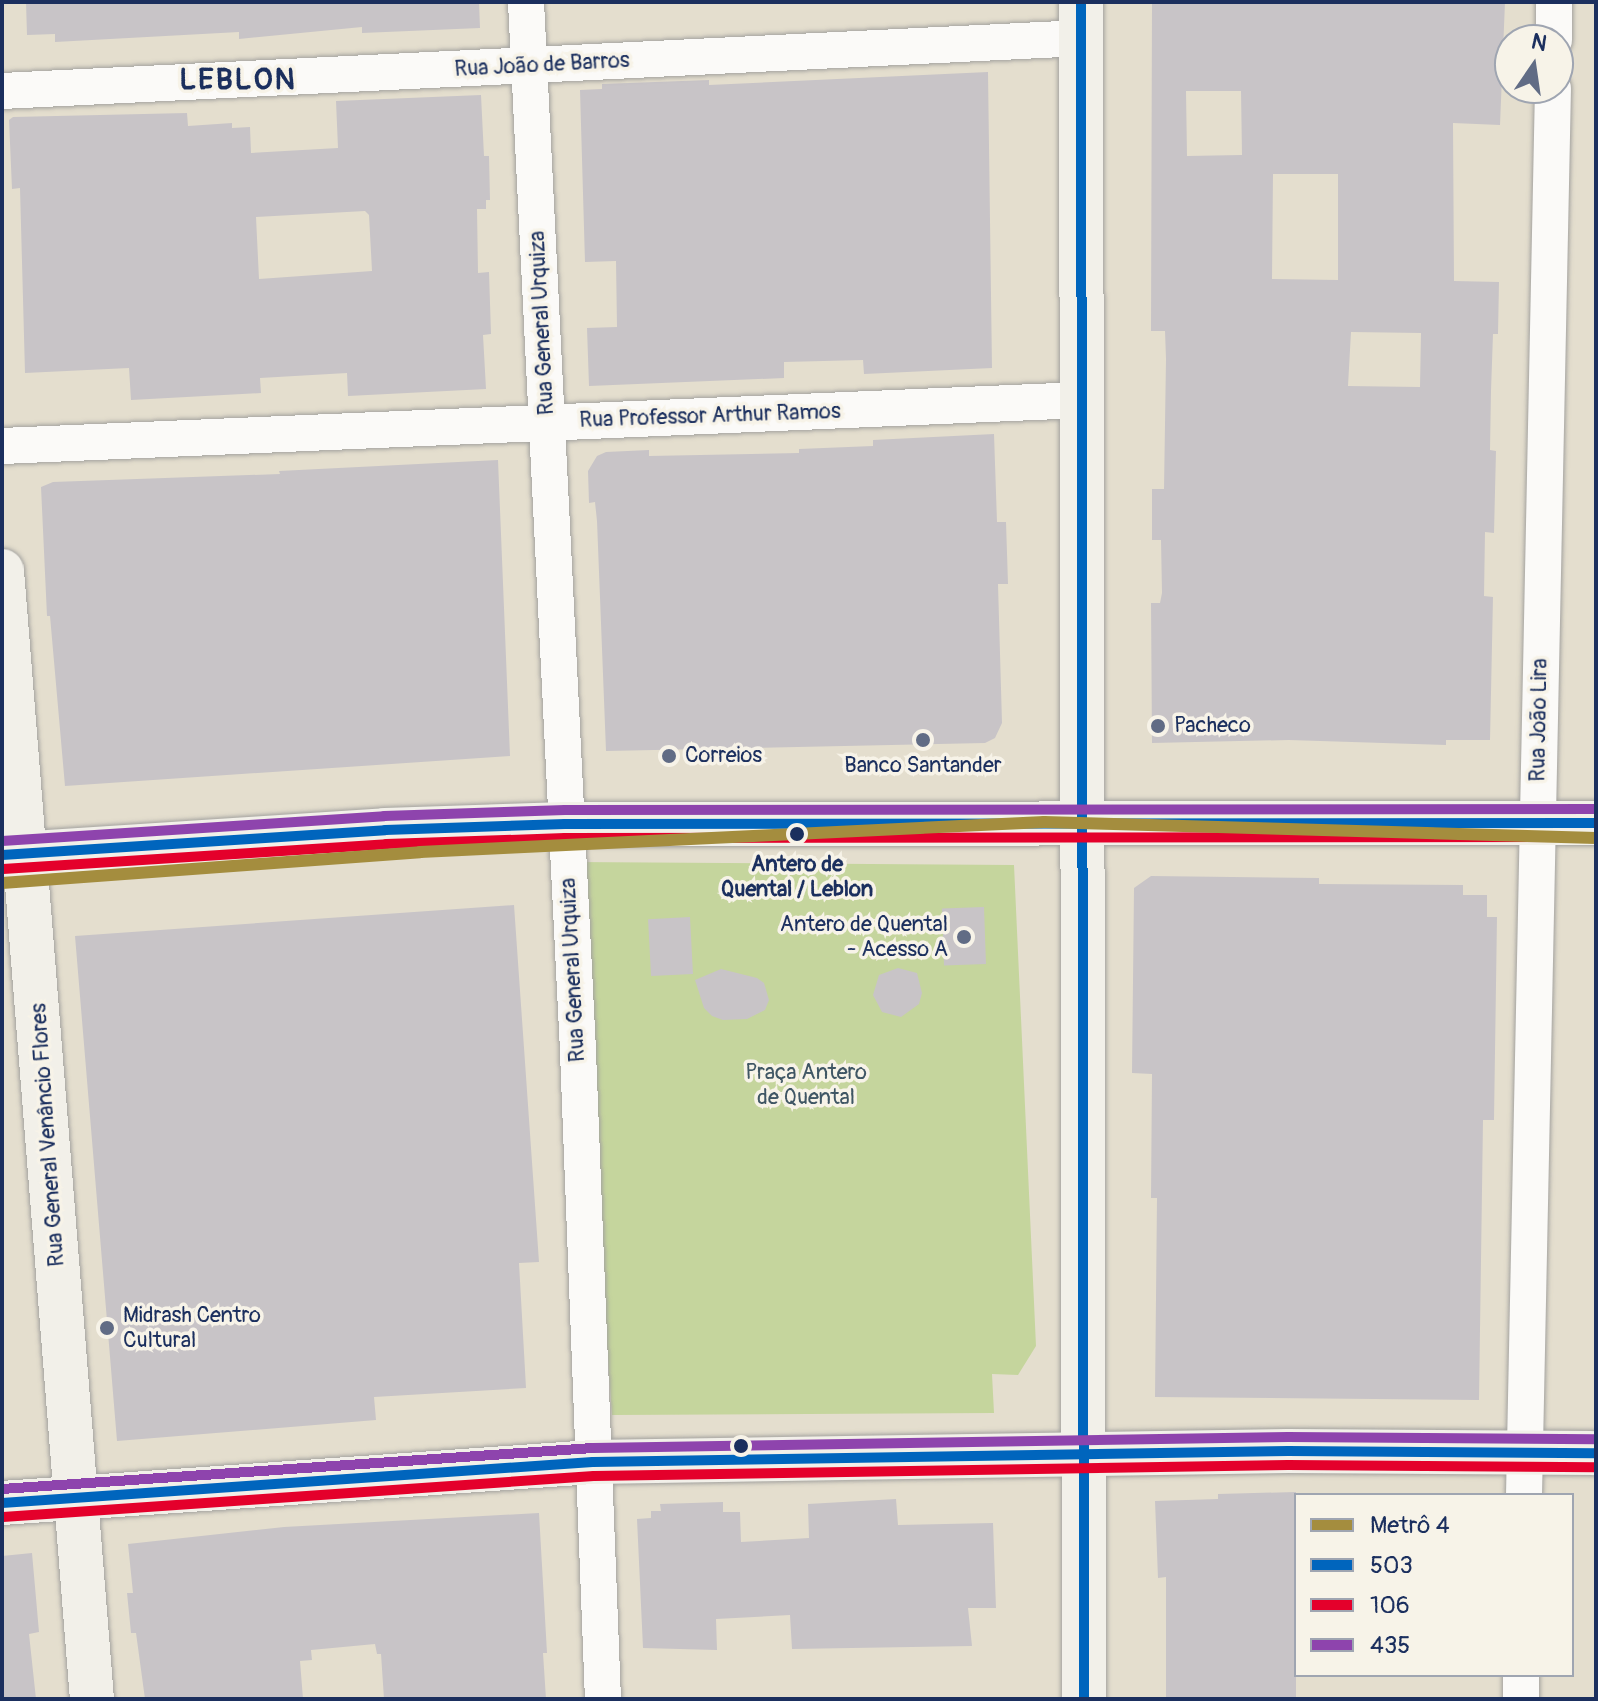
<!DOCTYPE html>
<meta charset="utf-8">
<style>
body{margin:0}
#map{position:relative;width:1598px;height:1701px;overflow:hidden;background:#e4dece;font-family:Pangolin,sans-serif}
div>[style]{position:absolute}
.green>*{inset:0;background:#c5d59d}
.building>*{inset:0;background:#c8c4c7;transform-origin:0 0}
.roads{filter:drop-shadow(0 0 2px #a3a29f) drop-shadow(0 0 2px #a3a29f)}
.street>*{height:36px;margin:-18px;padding:0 18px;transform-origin:18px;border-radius:18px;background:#fbfaf8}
.secondary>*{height:44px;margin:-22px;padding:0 22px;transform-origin:22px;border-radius:22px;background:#f2f0e9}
.bus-1>*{height:10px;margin:-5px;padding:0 5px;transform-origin:5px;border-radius:5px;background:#0065bd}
.bus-2>*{height:10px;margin:-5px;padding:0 5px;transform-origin:5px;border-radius:5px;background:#e4002b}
.bus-3>*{height:10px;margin:-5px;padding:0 5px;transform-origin:5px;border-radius:5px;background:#8e44ad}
.metro-1>*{height:12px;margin:-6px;padding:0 6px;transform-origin:6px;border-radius:6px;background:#a48d3e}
.dots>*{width:22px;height:22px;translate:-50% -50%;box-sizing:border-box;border:4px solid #f7f3e8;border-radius:50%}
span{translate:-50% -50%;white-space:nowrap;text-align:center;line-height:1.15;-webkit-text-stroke:7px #f7f3e8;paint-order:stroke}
.street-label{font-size:22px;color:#1b2f5e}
.poi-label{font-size:22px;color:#1b2f5e}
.left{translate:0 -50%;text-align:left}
.right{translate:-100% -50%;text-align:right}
.stop-label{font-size:22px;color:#1b2f5e;font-weight:700}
.park-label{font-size:22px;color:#3f5664}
.district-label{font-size:30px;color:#1b2f5e;font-weight:700;letter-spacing:2px}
.frame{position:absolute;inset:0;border:4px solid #1b2f5e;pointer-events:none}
.legend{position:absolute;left:1294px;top:1493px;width:280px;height:184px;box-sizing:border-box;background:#f7f3e8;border:2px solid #9fa5b1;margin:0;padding:10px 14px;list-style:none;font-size:24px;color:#1b2f5e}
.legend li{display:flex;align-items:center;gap:16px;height:40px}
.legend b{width:40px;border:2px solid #9fa5b1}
.north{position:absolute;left:1494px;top:24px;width:80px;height:80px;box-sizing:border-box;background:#f7f3e8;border:2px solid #9fa5b1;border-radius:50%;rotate:13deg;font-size:22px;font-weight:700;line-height:32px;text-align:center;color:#1b2f5e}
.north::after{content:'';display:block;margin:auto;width:28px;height:36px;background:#616c85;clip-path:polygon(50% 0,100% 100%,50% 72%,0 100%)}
</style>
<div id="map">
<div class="green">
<div style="clip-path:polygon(573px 862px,1014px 865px,1036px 1346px,1018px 1375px,992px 1374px,994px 1413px,612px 1415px)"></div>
</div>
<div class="building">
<div style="clip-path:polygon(26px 2px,479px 2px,480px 28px,362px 33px,362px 27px,239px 39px,239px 32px,55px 42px,55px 34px,27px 35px)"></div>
<div style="clip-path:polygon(evenodd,1152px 2px,1505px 2px,1500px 125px,1453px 123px,1454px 281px,1499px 282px,1498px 334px,1493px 334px,1491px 391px,1490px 450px,1496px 451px,1494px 533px,1485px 532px,1484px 596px,1493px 597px,1490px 740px,1446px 740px,1446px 745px,1289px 740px,1152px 743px,1151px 603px,1160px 603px,1162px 593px,1161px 540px,1152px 540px,1152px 489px,1164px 489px,1166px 359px,1165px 331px,1151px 331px,1152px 2px,1186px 91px,1241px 91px,1242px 155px,1187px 156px,1186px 91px,1152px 2px,1273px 174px,1338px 174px,1338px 280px,1272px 279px,1273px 174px,1152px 2px,1351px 332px,1421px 333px,1420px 387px,1348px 386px,1351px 332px)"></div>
<div style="clip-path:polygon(988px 72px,992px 368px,864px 374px,863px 360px,784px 362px,784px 378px,589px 386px,587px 328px,617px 327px,616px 261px,585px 262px,580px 90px,602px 89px,602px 84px,709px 80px,709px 85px)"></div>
<div style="clip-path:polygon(evenodd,481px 95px,484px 156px,489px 156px,490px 200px,486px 200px,486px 209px,477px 209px,478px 273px,489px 272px,491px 334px,483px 335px,486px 389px,348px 396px,347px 373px,260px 378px,261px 393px,131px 400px,129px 368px,25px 373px,20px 188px,12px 189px,9px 120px,13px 117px,187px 113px,188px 126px,232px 123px,232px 128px,250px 127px,251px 153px,338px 148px,336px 101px,481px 95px,365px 211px,369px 215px,372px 271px,259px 279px,256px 217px,365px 211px)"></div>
<div style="clip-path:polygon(994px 434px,997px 522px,1006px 522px,1008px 584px,998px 584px,1002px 723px,995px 738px,985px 743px,606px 751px,597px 521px,595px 502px,589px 503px,588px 471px,597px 456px,606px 452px,649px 450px,649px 456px,799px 453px,799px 449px,873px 446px,873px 440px)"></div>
<div style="clip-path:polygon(498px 460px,510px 756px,65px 786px,50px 616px,47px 616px,41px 487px,53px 482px,280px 474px,279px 471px)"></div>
<div style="clip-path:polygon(1151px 876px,1319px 878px,1319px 884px,1463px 885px,1463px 895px,1487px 895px,1487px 917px,1497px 917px,1494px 1120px,1483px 1120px,1479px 1400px,1155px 1397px,1157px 1198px,1151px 1198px,1152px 1074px,1132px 1073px,1134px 888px)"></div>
<div style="clip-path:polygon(514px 905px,539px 1262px,519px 1263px,526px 1388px,374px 1397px,376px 1420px,117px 1441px,75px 936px)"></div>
<div style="left:984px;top:907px;width:57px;height:42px;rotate:88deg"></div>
<div style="left:690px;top:917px;width:57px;height:42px;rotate:87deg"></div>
<div style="clip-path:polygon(898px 968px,917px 973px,922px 993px,919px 1004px,901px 1017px,882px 1012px,873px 995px,879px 975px)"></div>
<div style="clip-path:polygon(721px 969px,757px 978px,764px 983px,769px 1000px,765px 1010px,747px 1019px,723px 1020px,712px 1016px,704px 1008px,695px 980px)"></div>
<div style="clip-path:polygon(1296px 1492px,1296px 1699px,1166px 1699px,1166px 1577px,1158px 1578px,1155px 1501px,1218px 1499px,1218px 1494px)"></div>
<div style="clip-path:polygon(896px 1499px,898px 1525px,993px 1523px,996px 1608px,968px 1608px,972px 1646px,792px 1649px,790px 1615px,716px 1619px,717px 1650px,643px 1648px,637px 1519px,651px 1518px,651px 1511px,661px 1511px,660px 1504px,723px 1502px,723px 1512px,740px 1512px,741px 1542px,809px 1538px,808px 1504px)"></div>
<div style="clip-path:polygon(539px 1513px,547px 1653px,543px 1653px,546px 1699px,384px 1699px,381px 1654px,377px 1654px,375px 1644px,311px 1650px,312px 1660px,300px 1661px,303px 1699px,145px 1699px,136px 1633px,131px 1633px,127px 1593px,133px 1593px,128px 1544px,284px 1527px)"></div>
<div style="clip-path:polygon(32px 1553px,39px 1632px,29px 1634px,36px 1699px,2px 1699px,2px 1556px)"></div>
</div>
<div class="roads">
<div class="street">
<div style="left:526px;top:2px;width:1051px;rotate:87.16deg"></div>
<div style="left:578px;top:1052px;width:647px;rotate:87.79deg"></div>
<div style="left:1554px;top:40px;width:38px;rotate:-90deg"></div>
<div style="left:2px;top:91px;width:1082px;rotate:-2.81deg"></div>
<div style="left:2px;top:446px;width:1081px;rotate:-2.44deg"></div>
<div style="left:1524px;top:1495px;width:1407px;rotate:-88.82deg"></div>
<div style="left:1521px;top:1699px;width:24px;rotate:-90deg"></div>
</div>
<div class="secondary">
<div style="left:1081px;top:2px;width:1697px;rotate:89.9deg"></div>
<div style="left:2px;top:571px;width:1132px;rotate:85.44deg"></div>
<div style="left:2px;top:855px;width:384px;rotate:-3.7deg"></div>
<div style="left:385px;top:830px;width:180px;rotate:-1.9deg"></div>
<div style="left:565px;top:824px;width:1031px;rotate:-0.06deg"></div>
<div style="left:2px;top:1503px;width:592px;rotate:-3.97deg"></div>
<div style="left:593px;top:1462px;width:695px;rotate:-0.91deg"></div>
<div style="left:1288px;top:1451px;width:308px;rotate:0.4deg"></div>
</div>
</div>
<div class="bus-1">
<div style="left:1081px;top:2px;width:1697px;rotate:89.9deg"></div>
<div style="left:2px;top:855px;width:384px;rotate:-3.7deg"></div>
<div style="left:385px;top:830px;width:180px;rotate:-1.9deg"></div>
<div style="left:565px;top:824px;width:1031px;rotate:-0.06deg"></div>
<div style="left:2px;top:1503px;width:592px;rotate:-3.97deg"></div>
<div style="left:593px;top:1462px;width:695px;rotate:-0.91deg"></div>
<div style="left:1288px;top:1451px;width:308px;rotate:0.4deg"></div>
</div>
<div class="bus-2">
<div style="left:3px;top:869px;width:384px;rotate:-3.7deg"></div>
<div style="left:386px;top:844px;width:179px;rotate:-1.9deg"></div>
<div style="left:565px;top:838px;width:1031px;rotate:-0.06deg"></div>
<div style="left:3px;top:1517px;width:592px;rotate:-3.97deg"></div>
<div style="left:594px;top:1476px;width:694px;rotate:-0.91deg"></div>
<div style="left:1288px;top:1465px;width:308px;rotate:0.4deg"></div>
</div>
<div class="bus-3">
<div style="left:2px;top:841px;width:383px;rotate:-3.7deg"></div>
<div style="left:384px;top:816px;width:181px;rotate:-1.9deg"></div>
<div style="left:565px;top:810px;width:1031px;rotate:-0.06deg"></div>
<div style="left:2px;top:1489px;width:592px;rotate:-3.97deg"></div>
<div style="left:593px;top:1448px;width:695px;rotate:-0.91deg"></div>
<div style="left:1288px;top:1437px;width:308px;rotate:0.4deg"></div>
</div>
<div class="metro-1">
<div style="left:2px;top:883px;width:419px;rotate:-4.2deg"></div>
<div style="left:420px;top:852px;width:625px;rotate:-2.75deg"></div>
<div style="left:1044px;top:822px;width:552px;rotate:1.66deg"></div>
</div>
<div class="dots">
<div style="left:1158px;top:726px;background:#616c85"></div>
<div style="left:923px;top:740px;background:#616c85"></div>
<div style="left:669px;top:756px;background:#616c85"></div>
<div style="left:797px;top:834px;background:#1b2f5e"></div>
<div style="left:964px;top:937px;background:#616c85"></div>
<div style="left:107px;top:1328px;background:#616c85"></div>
<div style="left:741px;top:1446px;background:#1b2f5e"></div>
</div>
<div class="street-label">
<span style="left:542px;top:65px;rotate:-3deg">Rua João de Barros</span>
<span style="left:542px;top:323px;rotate:-93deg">Rua General Urquiza</span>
<span style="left:710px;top:416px;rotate:-2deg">Rua Professor Arthur Ramos</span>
<span style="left:1539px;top:720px;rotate:-89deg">Rua João Lira</span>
<span style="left:573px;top:970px;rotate:-93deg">Rua General Urquiza</span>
<span style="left:48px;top:1135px;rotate:-94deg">Rua General Venâncio Flores</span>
</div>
<div class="poi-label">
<span class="left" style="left:1174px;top:726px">Pacheco</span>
<span class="left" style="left:685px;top:756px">Correios</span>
<span style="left:923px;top:766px">Banco Santander</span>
<span class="right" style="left:948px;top:937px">Antero de Quental<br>- Acesso A</span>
<span class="left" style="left:123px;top:1328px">Midrash Centro<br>Cultural</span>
</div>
<div class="stop-label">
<span style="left:797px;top:877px">Antero de<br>Quental / Leblon</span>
</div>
<div class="park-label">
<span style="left:806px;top:1085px">Praça Antero<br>de Quental</span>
</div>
<div class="district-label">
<span style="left:238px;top:80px">LEBLON</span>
</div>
<div class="frame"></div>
<ul class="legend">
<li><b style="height:10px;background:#a48d3e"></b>Metrô 4</li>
<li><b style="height:10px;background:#0065bd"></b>503</li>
<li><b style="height:10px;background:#e4002b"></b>106</li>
<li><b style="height:10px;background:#8e44ad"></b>435</li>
</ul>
<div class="north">N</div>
</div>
